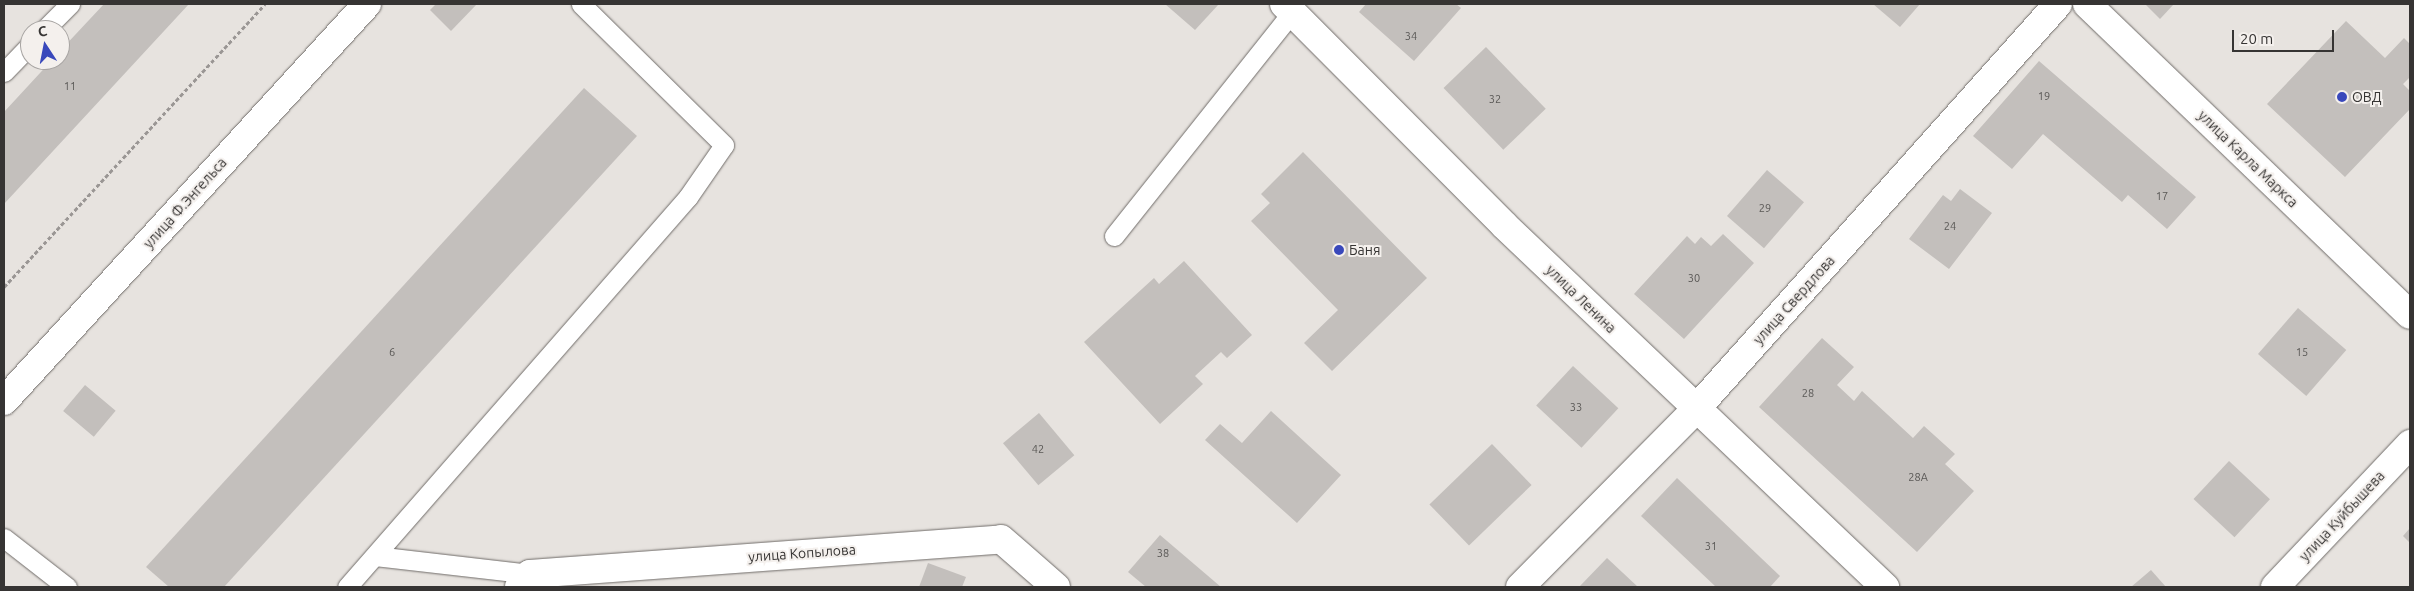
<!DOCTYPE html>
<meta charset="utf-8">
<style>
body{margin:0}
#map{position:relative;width:2414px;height:591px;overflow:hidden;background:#e7e3df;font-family:Ubuntu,sans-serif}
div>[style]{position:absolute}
.building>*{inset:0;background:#c3bfbc;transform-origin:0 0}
.path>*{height:3px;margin-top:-1.5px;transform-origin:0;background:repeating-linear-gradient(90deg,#9a9694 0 4px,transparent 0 6.5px)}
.roads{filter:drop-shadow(0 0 1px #706c69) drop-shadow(0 0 1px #706c69)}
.service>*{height:19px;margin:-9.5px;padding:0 9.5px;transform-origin:9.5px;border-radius:9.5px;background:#fff}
.minor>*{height:28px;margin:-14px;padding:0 14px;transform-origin:14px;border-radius:14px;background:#fff}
.dots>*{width:14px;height:14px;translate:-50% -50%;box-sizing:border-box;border:2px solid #f4f0ed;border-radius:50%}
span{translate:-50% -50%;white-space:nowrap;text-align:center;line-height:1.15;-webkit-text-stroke:4px #f4f0ed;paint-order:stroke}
.number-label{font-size:11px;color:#595755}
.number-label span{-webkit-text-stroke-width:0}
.poi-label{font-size:14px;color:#363433}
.left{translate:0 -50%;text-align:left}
.street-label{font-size:14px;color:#363433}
.frame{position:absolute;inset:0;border:5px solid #363433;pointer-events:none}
.north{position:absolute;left:20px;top:20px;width:50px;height:50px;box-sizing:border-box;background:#f4f0ed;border:1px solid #a8a5a3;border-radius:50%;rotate:349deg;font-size:14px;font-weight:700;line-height:20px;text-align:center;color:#363433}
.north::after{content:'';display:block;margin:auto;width:18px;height:22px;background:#3948bb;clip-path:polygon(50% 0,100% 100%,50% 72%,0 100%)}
.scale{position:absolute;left:2232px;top:30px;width:102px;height:22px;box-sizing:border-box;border:2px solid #363433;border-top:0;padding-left:6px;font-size:15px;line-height:18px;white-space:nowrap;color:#363433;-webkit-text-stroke:4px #f4f0ed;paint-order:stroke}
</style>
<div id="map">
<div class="building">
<div style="clip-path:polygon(104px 4px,189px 4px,4px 204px,4px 112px,52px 60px,60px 60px,60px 51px)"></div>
<div style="clip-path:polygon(436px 4px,477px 4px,451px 31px,430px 10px)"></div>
<div style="clip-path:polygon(1165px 4px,1219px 4px,1195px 30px)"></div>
<div style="clip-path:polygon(1366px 4px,1456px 4px,1461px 8px,1414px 61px,1359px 12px)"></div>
<div style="clip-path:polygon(1873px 4px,1920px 4px,1900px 27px)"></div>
<div style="clip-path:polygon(2145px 4px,2174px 4px,2160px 19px)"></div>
<div style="clip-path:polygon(2346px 21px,2385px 58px,2404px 38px,2410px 44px,2410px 77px,2403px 84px,2410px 91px,2410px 109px,2345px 177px,2267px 104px)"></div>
<div style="left:1486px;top:47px;width:86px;height:59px;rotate:46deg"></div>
<div style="clip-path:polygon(2039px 61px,2196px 197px,2167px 229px,2128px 195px,2122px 202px,2043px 134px,2012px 169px,1973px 136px)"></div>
<div style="clip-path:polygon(584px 88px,637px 136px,224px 587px,169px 587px,146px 567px)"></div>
<div style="clip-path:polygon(1303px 152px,1427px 278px,1332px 371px,1304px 343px,1338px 310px,1251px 221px,1270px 203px,1261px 194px)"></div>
<div style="left:1767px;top:170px;width:49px;height:61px;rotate:41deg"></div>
<div style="clip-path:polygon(1960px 189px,1992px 213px,1949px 269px,1909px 239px,1943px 195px,1951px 201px)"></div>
<div style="clip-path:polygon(1723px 234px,1754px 263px,1684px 339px,1634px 294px,1687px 236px,1695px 244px,1701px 237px,1711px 246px)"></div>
<div style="clip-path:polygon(1184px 261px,1252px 335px,1227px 358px,1221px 352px,1195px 376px,1203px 384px,1160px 424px,1084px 342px,1154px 278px,1159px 284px)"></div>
<div style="left:2298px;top:308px;width:64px;height:61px;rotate:41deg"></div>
<div style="clip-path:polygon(1822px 338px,1854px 367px,1837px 385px,1854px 401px,1862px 391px,1913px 438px,1924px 426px,1955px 454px,1945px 464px,1974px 491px,1917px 552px,1759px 407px)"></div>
<div style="left:1573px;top:366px;width:62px;height:54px;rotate:43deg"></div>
<div style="left:85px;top:385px;width:40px;height:34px;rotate:40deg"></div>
<div style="clip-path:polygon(1271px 411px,1341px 475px,1297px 523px,1205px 440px,1220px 424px,1242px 443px)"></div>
<div style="left:1039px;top:413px;width:55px;height:47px;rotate:50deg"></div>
<div style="left:1492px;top:444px;width:57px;height:87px;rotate:46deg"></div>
<div style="left:2229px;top:461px;width:56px;height:52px;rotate:43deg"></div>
<div style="clip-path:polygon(1677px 478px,1780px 576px,1770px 587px,1716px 587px,1641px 516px)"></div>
<div style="clip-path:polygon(2410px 528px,2410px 543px,2403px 536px)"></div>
<div style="clip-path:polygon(1160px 535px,1221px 587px,1146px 587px,1128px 572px)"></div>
<div style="clip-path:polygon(1607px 558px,1638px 587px,1579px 587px)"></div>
<div style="clip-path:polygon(928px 563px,966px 577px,962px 587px,919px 587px)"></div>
<div style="clip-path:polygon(2151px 570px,2166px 587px,2131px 587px)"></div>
</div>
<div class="path">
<div style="left:4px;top:287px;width:385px;rotate:-47.3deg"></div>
</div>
<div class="roads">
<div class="service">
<div style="left:44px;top:30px;width:37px;rotate:-45deg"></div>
<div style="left:4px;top:72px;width:37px;rotate:-46deg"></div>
<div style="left:1114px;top:236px;width:286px;rotate:-51.5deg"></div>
<div style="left:4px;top:538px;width:80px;rotate:37.9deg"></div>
<div style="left:375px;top:556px;width:156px;rotate:6.6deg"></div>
<div style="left:347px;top:587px;width:518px;rotate:-48.83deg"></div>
<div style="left:688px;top:197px;width:63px;rotate:-55.3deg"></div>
<div style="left:724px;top:145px;width:201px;rotate:-135.4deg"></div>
</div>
<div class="minor">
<div style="left:1284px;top:4px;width:312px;rotate:45.1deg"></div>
<div style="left:1504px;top:225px;width:526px;rotate:43.54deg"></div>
<div style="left:2087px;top:4px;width:448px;rotate:43.9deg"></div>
<div style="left:4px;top:401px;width:538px;rotate:-47.56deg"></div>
<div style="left:519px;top:587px;width:17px;rotate:-50deg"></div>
<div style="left:530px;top:574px;width:472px;rotate:-4.2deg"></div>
<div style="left:1001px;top:539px;width:73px;rotate:41.1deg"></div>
<div style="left:1520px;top:587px;width:250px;rotate:-45.3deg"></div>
<div style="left:1696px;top:409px;width:543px;rotate:-48.21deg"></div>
<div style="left:2275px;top:587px;width:197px;rotate:-46.6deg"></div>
</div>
</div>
<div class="dots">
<div style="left:2342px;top:97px;background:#3948bb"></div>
<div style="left:1339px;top:250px;background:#3948bb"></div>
</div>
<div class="number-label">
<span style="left:1411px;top:36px">34</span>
<span style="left:70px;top:86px">11</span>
<span style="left:2044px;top:96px">19</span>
<span style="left:1495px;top:99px">32</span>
<span style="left:2162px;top:196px">17</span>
<span style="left:1765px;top:208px">29</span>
<span style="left:1950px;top:226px">24</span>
<span style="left:1694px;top:278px">30</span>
<span style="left:392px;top:352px">6</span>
<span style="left:2302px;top:352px">15</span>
<span style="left:1808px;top:393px">28</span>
<span style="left:1576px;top:407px">33</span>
<span style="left:1038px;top:449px">42</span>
<span style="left:1918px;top:477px">28А</span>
<span style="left:1711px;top:546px">31</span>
<span style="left:1163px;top:553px">38</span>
</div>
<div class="poi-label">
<span class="left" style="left:2352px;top:97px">ОВД</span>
<span class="left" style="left:1349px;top:250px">Баня</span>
</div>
<div class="street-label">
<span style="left:2248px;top:159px;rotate:44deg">улица Карла Маркса</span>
<span style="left:185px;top:203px;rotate:-48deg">улица Ф.Энгельса</span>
<span style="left:1581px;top:299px;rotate:44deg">улица Ленина</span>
<span style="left:1794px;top:300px;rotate:-48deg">улица Свердлова</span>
<span style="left:2342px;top:516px;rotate:-47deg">улица Куйбышева</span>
<span style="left:802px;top:553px;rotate:-4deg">улица Копылова</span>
</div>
<div class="frame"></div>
<div class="north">С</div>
<div class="scale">20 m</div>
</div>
